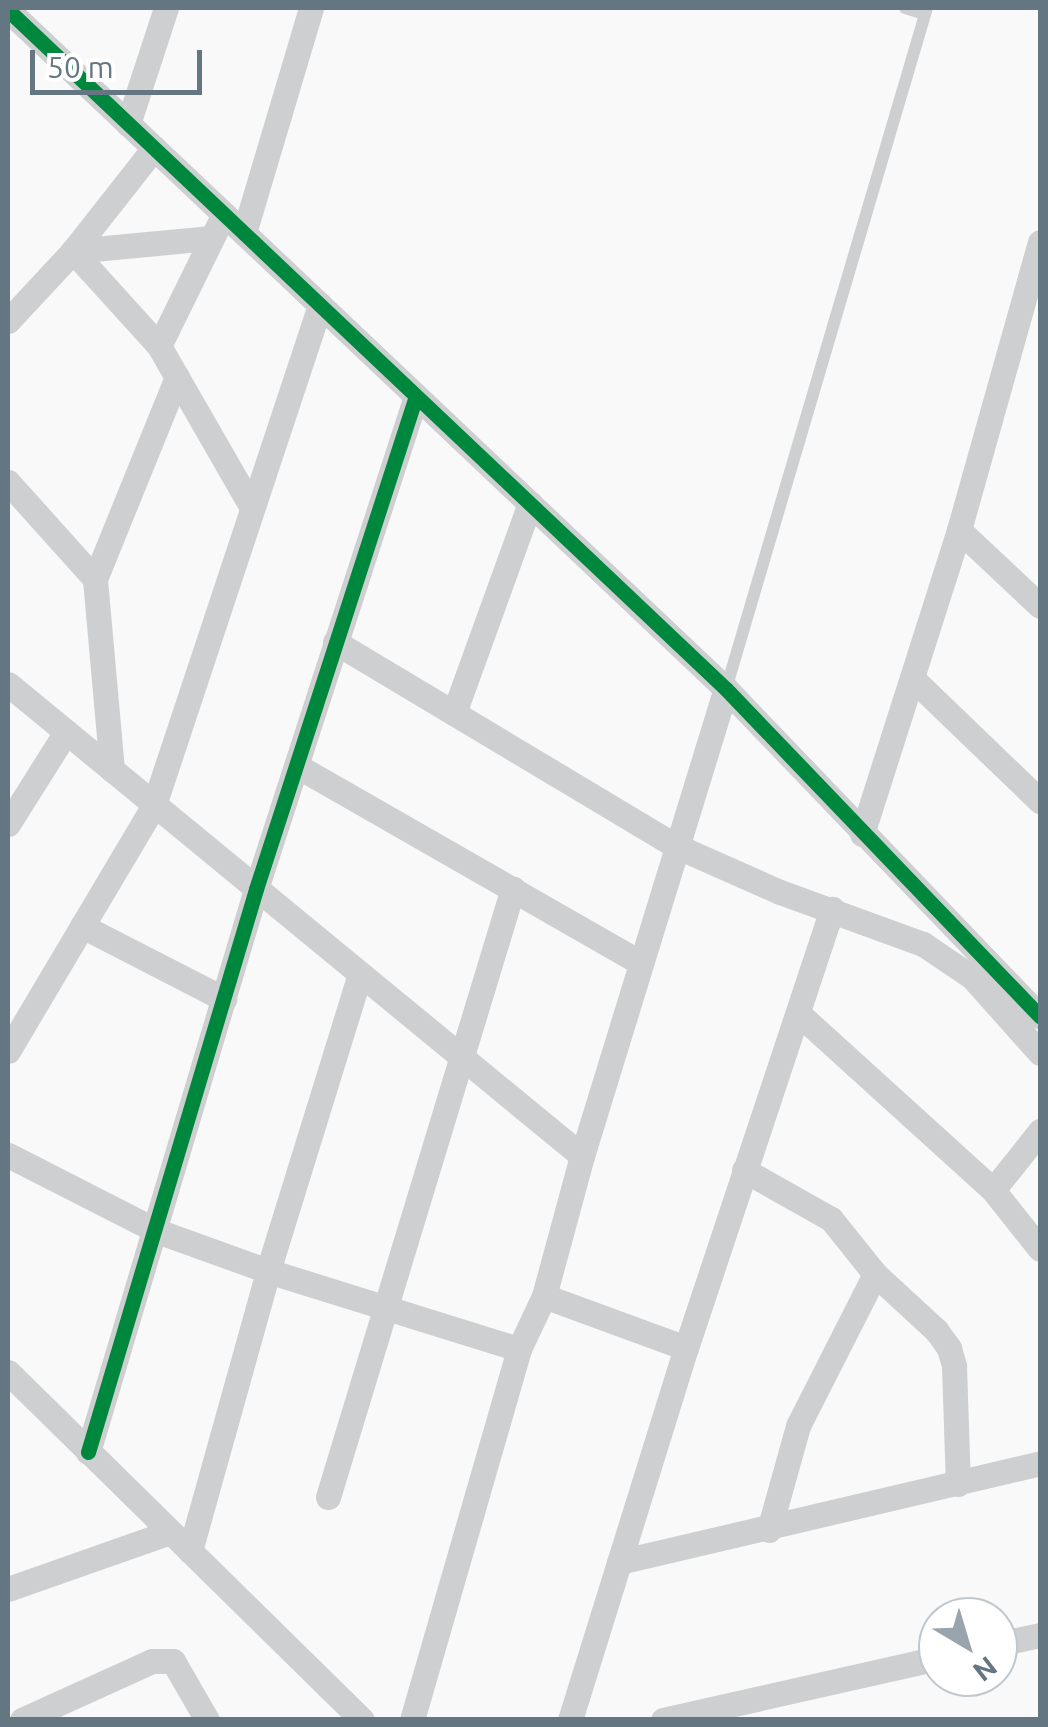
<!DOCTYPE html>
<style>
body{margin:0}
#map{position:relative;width:1048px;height:1727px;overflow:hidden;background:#f9f9f9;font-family:Ubuntu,sans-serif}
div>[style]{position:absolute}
.lane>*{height:12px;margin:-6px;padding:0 6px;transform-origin:6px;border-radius:6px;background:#cecfd0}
.street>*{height:25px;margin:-12.5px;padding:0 12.5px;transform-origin:12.5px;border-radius:12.5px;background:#cecfd0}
.cycleway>*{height:15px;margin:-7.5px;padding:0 7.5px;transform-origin:7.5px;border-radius:7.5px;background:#00873e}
span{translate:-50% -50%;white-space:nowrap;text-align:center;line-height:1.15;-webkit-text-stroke:10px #fff;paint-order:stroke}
.frame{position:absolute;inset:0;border:10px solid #657683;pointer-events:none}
.north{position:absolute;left:918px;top:1597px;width:100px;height:100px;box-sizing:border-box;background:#fff;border:2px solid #c1c8cd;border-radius:50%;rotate:142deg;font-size:28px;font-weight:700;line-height:40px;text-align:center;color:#657683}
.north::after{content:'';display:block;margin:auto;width:35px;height:45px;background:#99a4ac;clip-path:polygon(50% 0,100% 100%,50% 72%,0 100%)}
.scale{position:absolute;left:30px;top:50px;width:172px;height:45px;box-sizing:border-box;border:5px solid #657683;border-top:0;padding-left:12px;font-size:30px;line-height:35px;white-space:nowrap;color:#657683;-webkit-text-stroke:8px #fff;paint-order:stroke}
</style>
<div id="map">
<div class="lane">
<div style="left:905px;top:8px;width:21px;rotate:17deg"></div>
<div style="left:726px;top:689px;width:710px;rotate:-73.56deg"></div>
</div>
<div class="street">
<div style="left:8px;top:10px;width:988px;rotate:43.4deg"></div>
<div style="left:726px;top:689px;width:454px;rotate:46.2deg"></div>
<div style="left:128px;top:124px;width:122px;rotate:-71.9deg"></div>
<div style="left:244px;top:233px;width:235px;rotate:-73.4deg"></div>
<div style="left:73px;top:251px;width:128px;rotate:47.8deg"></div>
<div style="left:159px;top:346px;width:187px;rotate:60.1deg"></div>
<div style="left:73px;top:251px;width:139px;rotate:-5.4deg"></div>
<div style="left:8px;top:321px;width:96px;rotate:-47.1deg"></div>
<div style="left:73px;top:251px;width:131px;rotate:-51.8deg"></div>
<div style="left:159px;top:346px;width:147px;rotate:-63.8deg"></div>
<div style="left:8px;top:482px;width:130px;rotate:48.1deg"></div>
<div style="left:959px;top:530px;width:111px;rotate:43.2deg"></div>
<div style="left:335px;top:642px;width:397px;rotate:30.9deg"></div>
<div style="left:676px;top:846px;width:114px;rotate:23.9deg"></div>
<div style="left:780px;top:892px;width:152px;rotate:20deg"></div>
<div style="left:923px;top:944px;width:59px;rotate:34deg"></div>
<div style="left:972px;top:977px;width:102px;rotate:48.2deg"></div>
<div style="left:912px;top:678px;width:178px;rotate:43.9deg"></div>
<div style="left:8px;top:684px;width:743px;rotate:39.43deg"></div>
<div style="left:454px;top:713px;width:223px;rotate:-70.1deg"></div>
<div style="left:297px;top:766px;width:396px;rotate:29.8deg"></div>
<div style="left:112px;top:770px;width:192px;rotate:-95.1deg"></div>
<div style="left:95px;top:579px;width:218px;rotate:-67.9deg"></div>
<div style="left:8px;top:824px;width:109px;rotate:-57.8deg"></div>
<div style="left:862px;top:834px;width:319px;rotate:-72.3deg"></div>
<div style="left:959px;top:530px;width:299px;rotate:-74.3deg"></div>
<div style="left:82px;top:926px;width:160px;rotate:27.2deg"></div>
<div style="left:799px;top:1014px;width:262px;rotate:42.2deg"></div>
<div style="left:8px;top:1051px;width:286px;rotate:-59.3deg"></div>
<div style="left:154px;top:805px;width:527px;rotate:-71.63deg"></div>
<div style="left:1040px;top:1131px;width:75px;rotate:128.5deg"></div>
<div style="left:993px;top:1190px;width:75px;rotate:51.5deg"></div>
<div style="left:8px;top:1155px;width:167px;rotate:27deg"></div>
<div style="left:157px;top:1231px;width:118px;rotate:19.8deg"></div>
<div style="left:268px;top:1271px;width:263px;rotate:17.3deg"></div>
<div style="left:744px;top:1170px;width:100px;rotate:29.4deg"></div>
<div style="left:831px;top:1219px;width:70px;rotate:51.3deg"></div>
<div style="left:875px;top:1274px;width:170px;rotate:116.9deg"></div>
<div style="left:798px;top:1426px;width:108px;rotate:105.6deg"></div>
<div style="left:875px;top:1274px;width:83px;rotate:42.6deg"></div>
<div style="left:936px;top:1330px;width:22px;rotate:54deg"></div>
<div style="left:949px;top:1348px;width:19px;rotate:74deg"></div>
<div style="left:954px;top:1366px;width:118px;rotate:88.1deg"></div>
<div style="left:544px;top:1296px;width:151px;rotate:20.1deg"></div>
<div style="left:8px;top:1372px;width:496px;rotate:44.5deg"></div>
<div style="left:88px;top:1452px;width:588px;rotate:-73.38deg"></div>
<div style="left:256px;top:889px;width:518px;rotate:-72.02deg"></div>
<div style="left:328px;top:1497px;width:636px;rotate:-73.1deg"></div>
<div style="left:190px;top:1551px;width:291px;rotate:-74.4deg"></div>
<div style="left:268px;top:1271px;width:311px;rotate:-72.8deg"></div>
<div style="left:619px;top:1562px;width:432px;rotate:-13.2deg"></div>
<div style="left:8px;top:1589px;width:172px;rotate:-19.4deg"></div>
<div style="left:998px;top:1644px;width:43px;rotate:-12.1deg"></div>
<div style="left:22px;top:1720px;width:143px;rotate:-24.4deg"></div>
<div style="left:152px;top:1661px;width:21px"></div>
<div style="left:173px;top:1661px;width:68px;rotate:60deg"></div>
<div style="left:412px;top:1720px;width:386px;rotate:-73.9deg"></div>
<div style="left:519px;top:1349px;width:59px;rotate:-64.7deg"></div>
<div style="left:544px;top:1296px;width:145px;rotate:-74.8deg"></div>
<div style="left:582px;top:1156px;width:489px;rotate:-72.9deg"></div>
<div style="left:570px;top:1720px;width:390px;rotate:-72.7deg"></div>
<div style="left:686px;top:1348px;width:463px;rotate:-71.6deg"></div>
<div style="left:663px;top:1720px;width:282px;rotate:-12.7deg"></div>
</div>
<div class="cycleway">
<div style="left:8px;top:10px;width:988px;rotate:43.4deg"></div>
<div style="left:726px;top:689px;width:454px;rotate:46.2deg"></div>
<div style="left:88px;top:1452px;width:588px;rotate:-73.38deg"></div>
<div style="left:256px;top:889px;width:518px;rotate:-72.02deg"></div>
</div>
<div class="frame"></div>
<div class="north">N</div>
<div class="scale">50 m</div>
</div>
